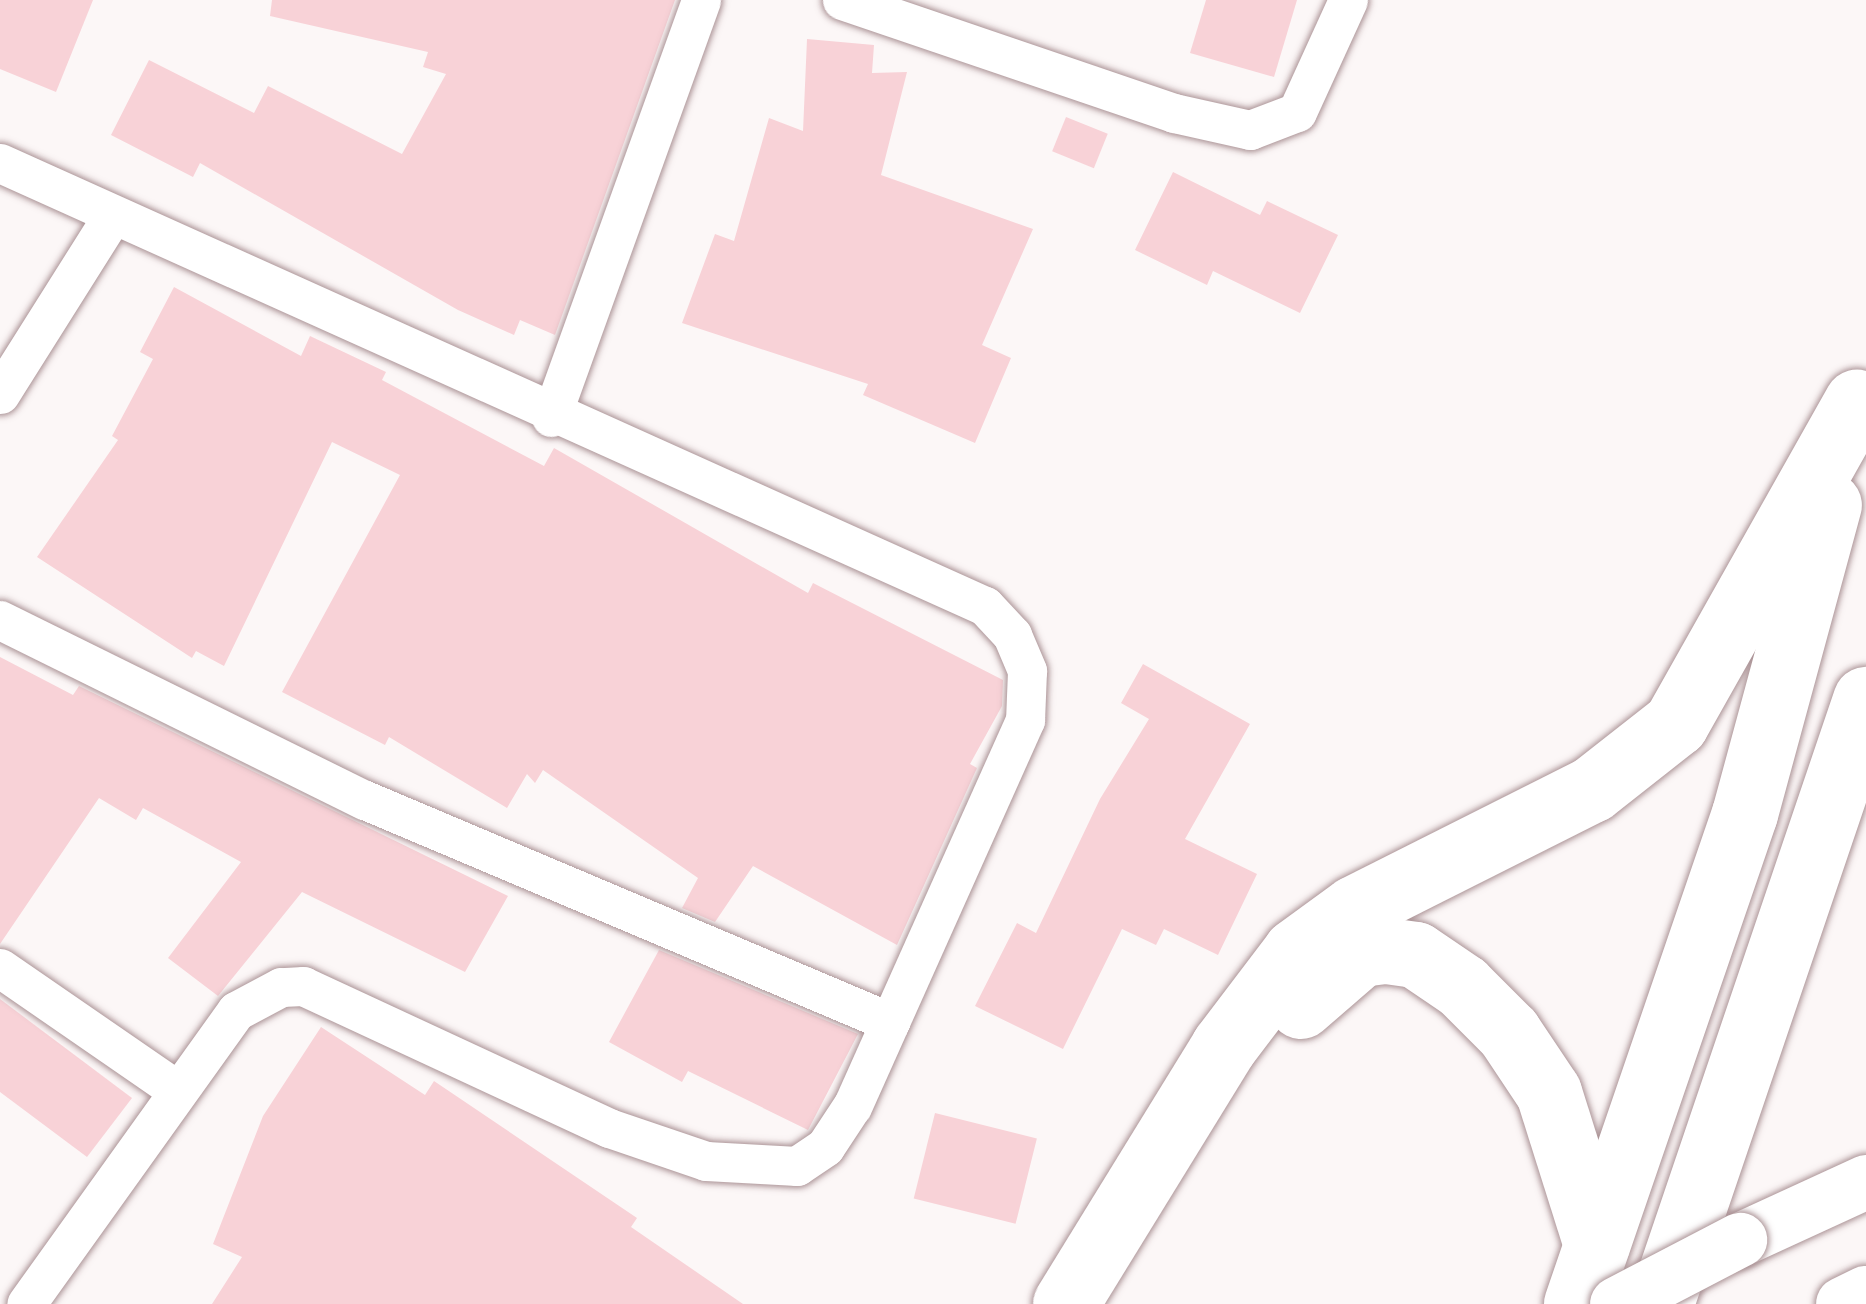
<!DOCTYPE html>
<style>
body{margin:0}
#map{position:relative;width:1866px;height:1304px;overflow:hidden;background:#fcf7f7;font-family:"Nunito Sans",sans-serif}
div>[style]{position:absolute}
.building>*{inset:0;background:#f8d2d7;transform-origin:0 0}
.roads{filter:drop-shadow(0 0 3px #ac9497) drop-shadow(0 0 3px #ac9497)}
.street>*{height:39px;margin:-19.5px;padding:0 19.5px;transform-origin:19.5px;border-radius:19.5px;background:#fff}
.secondary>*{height:54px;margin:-27px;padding:0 27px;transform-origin:27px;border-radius:27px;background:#fff}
.highway>*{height:66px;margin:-33px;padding:0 33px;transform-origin:33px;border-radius:33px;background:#fff}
.bridges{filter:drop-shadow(0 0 3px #ac9497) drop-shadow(0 0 3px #ac9497)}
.secondary-bridge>*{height:54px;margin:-27px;padding:0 27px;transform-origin:27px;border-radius:27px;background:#fff}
span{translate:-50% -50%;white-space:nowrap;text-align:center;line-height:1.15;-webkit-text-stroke:9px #fcf7f7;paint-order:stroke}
</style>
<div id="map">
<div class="building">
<div style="clip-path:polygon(0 0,93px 0,56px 92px,0 69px)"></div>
<div style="clip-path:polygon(272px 0,675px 0,555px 335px,520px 320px,514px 335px,458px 310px,200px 163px,193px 177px,111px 135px,149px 60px,254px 113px,268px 86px,402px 154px,446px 74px,423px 67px,428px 52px,270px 16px)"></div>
<div style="clip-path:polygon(1206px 0,1297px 0,1274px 77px,1190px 53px)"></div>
<div style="clip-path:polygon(807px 39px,874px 45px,872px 73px,907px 72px,881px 175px,1033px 229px,982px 345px,1011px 358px,975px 443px,863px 395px,868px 384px,682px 323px,715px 234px,734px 241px,769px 118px,803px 131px)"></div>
<div style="left:1066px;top:117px;width:45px;height:37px;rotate:22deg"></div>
<div style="clip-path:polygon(1173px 172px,1260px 215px,1267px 201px,1338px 235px,1300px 313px,1213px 271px,1207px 285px,1135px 250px)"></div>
<div style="clip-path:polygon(174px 287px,301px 356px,310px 336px,386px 372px,382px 380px,544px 466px,554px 448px,808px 593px,813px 583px,1003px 680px,1002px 706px,970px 764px,977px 768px,897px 945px,753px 866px,715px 922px,682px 908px,698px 878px,543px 770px,535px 783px,527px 774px,507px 808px,389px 737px,385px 745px,282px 692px,400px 475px,332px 442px,224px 666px,196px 651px,192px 658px,37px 557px,118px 440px,112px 436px,153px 359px,140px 352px)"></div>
<div style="clip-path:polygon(0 657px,73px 695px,79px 686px,508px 896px,465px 972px,302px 892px,218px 996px,168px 958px,241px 862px,143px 808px,136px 820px,99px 798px,0 944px)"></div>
<div style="clip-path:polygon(1143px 664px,1250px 724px,1185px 839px,1257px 874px,1218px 955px,1164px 929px,1156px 945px,1122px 929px,1063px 1049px,975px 1006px,1017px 923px,1036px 933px,1100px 799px,1149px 719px,1121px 703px)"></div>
<div style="clip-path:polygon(659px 950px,858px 1034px,808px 1130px,688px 1071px,682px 1082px,609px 1042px)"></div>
<div style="clip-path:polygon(0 999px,132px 1098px,87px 1157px,0 1092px)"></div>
<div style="clip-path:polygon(321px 1027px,425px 1095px,434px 1081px,637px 1218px,631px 1227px,743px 1304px,212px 1304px,242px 1257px,213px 1244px,263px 1116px)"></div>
<div style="left:935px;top:1113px;width:105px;height:88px;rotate:14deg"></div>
</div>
<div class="roads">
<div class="street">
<div style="left:842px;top:0;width:351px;rotate:18.8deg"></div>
<div style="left:1174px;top:113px;width:78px;rotate:12.6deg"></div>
<div style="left:1250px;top:130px;width:50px;rotate:-21deg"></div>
<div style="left:1297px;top:112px;width:123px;rotate:-65.5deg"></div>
<div style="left:0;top:163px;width:1080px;rotate:24.22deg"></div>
<div style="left:985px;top:606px;width:40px;rotate:47deg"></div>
<div style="left:1012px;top:635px;width:39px;rotate:67deg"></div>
<div style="left:1027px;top:671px;width:49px;rotate:92.3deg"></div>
<div style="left:1025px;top:720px;width:423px;rotate:114.1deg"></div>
<div style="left:852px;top:1106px;width:49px;rotate:123.4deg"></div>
<div style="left:825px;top:1147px;width:34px;rotate:146deg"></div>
<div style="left:797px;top:1166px;width:91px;rotate:-176.9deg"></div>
<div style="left:706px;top:1161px;width:102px;rotate:-161.2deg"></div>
<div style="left:609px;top:1128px;width:337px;rotate:-155.1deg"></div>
<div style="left:303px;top:986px;width:22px;rotate:177deg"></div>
<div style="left:281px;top:987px;width:51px;rotate:151.9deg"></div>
<div style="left:236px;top:1011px;width:360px;rotate:125.6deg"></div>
<div style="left:0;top:394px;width:210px;rotate:-57.8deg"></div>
<div style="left:551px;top:417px;width:443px;rotate:-70.2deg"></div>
<div style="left:0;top:620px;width:407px;rotate:26.3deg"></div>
<div style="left:365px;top:800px;width:570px;rotate:22.92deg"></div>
<div style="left:0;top:968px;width:216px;rotate:34.6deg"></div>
</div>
<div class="secondary">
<div style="left:1740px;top:1240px;width:139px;rotate:-24.7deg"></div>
<div style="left:1843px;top:1304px;width:25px;rotate:-26deg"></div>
</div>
<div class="highway">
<div style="left:1301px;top:1006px;width:79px;rotate:-40.9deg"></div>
<div style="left:1361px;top:954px;width:26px;rotate:-7deg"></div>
<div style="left:1387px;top:951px;width:29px;rotate:8deg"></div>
<div style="left:1416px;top:955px;width:57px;rotate:34.2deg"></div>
<div style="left:1463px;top:987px;width:65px;rotate:45deg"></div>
<div style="left:1509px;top:1033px;width:72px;rotate:56.3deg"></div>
<div style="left:1549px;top:1093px;width:159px;rotate:72.5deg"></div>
<div style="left:1066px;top:1304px;width:302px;rotate:-58.4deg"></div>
<div style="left:1224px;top:1047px;width:119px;rotate:-52.8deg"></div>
<div style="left:1296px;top:952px;width:73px;rotate:-36.1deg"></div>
<div style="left:1355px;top:909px;width:265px;rotate:-26.7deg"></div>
<div style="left:1592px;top:790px;width:107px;rotate:-38.2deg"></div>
<div style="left:1676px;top:724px;width:369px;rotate:-60.6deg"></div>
<div style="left:1577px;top:1304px;width:518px;rotate:-71.08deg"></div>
<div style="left:1745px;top:814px;width:320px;rotate:-74.8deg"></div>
<div style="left:1661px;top:1304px;width:638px;rotate:-71.25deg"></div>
</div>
</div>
<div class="bridges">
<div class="secondary-bridge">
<div style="left:1617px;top:1304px;width:139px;rotate:-27.5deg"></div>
</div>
</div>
</div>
